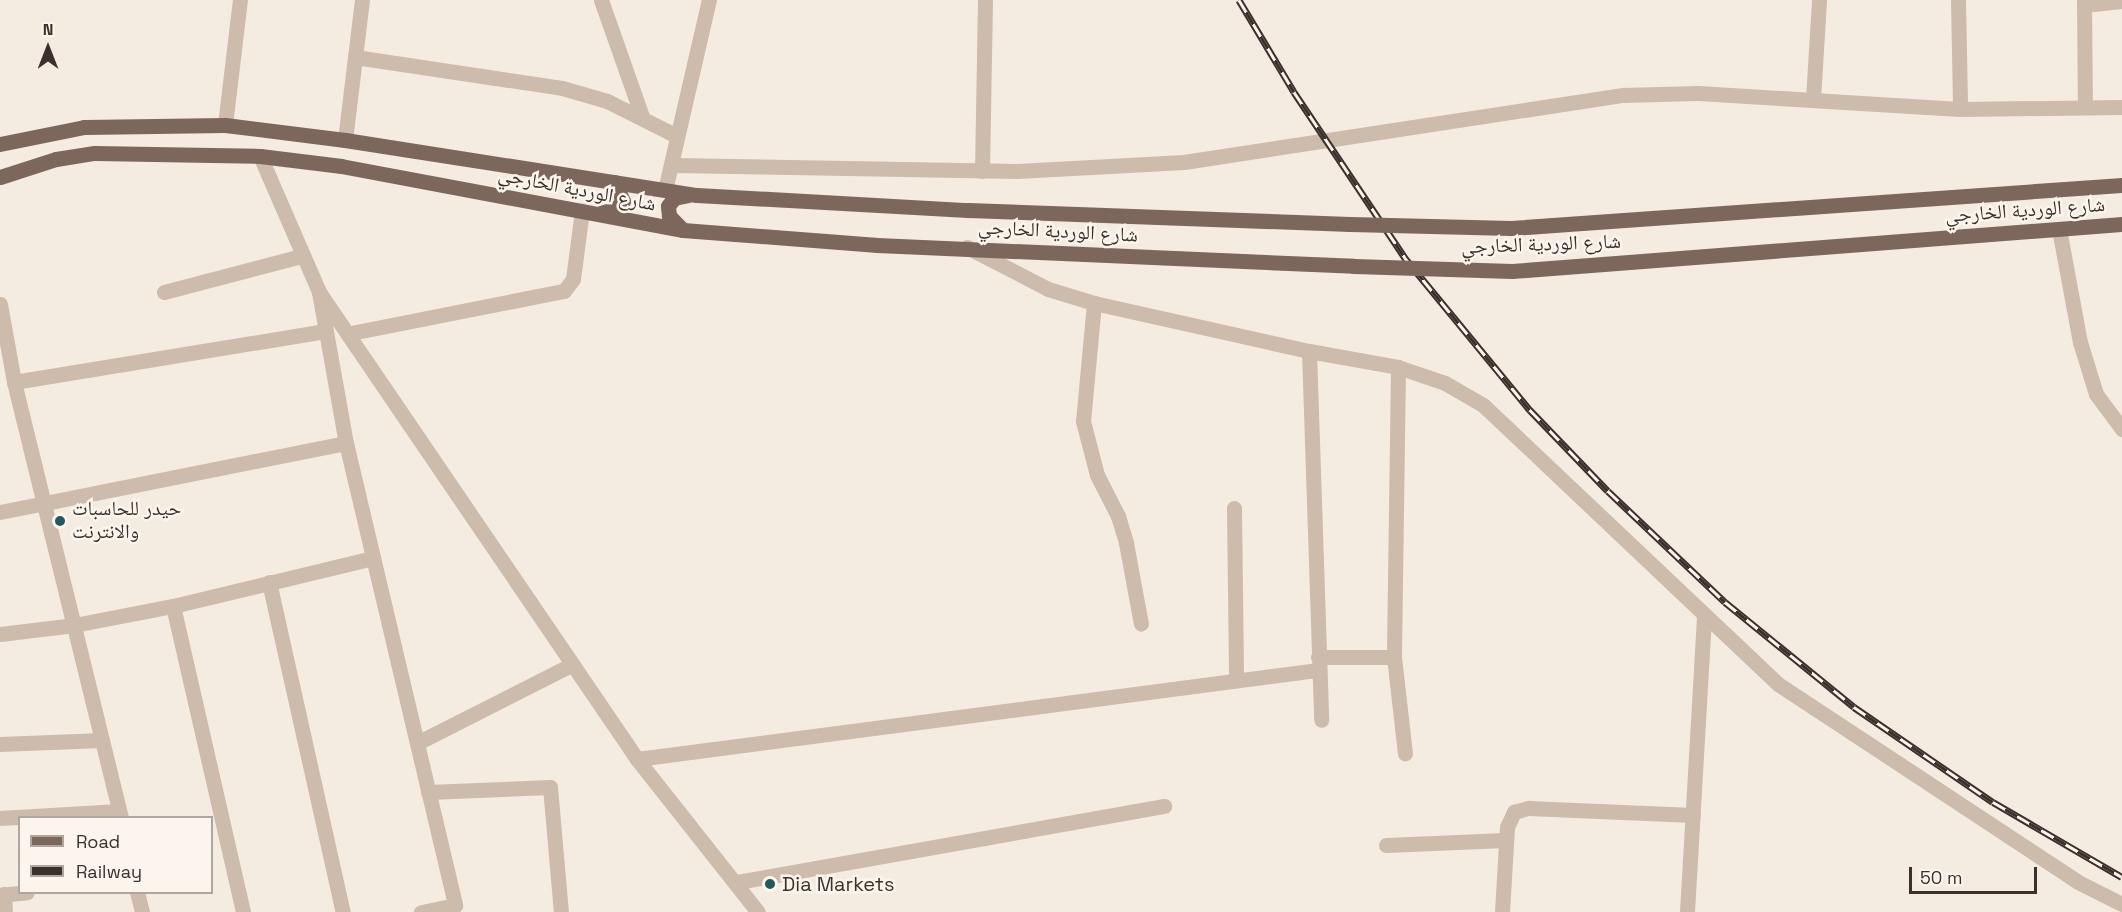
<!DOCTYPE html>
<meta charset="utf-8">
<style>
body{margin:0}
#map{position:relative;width:2122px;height:912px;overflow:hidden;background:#f4ebe1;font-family:"Space Grotesk","Noto Naskh Arabic",sans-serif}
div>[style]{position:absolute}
.minor>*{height:15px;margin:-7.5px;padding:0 7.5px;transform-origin:7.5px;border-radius:7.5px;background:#cdbbac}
.major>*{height:15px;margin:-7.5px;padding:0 7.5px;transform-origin:7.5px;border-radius:7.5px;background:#7d675c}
.rail>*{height:7px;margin-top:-3.5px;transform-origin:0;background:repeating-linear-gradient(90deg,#fbf5ee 0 14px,#3b302b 0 28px);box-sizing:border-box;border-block:2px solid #3b302b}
.major-bridge>*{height:15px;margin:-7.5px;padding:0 7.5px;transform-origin:7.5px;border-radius:7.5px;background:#7d675c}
.dots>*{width:16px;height:16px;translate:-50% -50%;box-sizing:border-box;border:3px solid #fbf5ee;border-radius:50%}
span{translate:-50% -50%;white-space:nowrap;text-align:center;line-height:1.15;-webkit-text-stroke:5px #fbf5ee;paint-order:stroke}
.street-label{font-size:20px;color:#3b302b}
.poi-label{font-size:20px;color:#3b302b}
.left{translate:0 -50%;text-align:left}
.legend{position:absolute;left:18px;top:816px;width:195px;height:78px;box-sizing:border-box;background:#fbf5ee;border:2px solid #aea6a0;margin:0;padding:8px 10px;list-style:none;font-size:18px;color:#3b302b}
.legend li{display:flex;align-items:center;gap:12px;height:30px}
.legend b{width:30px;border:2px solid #aea6a0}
.north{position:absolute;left:18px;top:18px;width:60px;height:60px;-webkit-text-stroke:4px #fbf5ee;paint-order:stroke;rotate:0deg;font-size:16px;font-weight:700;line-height:24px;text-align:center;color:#3b302b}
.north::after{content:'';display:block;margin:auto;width:21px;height:27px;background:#3b302b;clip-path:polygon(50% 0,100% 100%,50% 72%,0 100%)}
.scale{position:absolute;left:1909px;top:867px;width:128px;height:27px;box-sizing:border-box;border:3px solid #3b302b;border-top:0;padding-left:8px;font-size:18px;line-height:21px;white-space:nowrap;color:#3b302b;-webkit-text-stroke:4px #fbf5ee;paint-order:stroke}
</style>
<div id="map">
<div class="minor">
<div style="left:601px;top:0;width:126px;rotate:70.6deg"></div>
<div style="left:1958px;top:0;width:109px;rotate:88.9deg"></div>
<div style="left:2084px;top:0;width:107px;rotate:89.5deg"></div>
<div style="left:2084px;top:5px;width:38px;rotate:-6deg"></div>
<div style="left:355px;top:57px;width:209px;rotate:8.5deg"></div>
<div style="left:562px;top:88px;width:47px;rotate:16.1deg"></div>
<div style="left:607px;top:101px;width:78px;rotate:26.6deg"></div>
<div style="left:1813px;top:99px;width:99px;rotate:-86.5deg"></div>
<div style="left:225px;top:125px;width:126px;rotate:-83.2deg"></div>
<div style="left:345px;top:140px;width:141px;rotate:-83.1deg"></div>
<div style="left:260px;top:156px;width:148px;rotate:66.5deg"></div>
<div style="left:319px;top:292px;width:565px;rotate:55.75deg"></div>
<div style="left:637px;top:759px;width:195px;rotate:51.7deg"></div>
<div style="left:671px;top:165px;width:346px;rotate:1deg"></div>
<div style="left:1017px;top:171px;width:167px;rotate:-3.1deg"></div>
<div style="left:1184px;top:162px;width:444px;rotate:-8.7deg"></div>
<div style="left:1623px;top:95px;width:75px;rotate:-1.5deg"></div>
<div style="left:1698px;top:93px;width:262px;rotate:3.5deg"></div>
<div style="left:1960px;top:109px;width:162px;rotate:-0.7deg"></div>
<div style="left:982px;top:171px;width:171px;rotate:-89deg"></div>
<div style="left:665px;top:190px;width:195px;rotate:-77deg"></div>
<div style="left:2059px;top:229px;width:115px;rotate:79.5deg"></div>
<div style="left:2080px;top:342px;width:54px;rotate:72.9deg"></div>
<div style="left:2096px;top:394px;width:44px;rotate:53.4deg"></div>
<div style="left:967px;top:247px;width:91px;rotate:27.4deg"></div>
<div style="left:1048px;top:289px;width:48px;rotate:16.9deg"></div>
<div style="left:1094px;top:303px;width:220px;rotate:12.6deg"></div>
<div style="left:1309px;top:351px;width:90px;rotate:10.2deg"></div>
<div style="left:1398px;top:367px;width:50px;rotate:18.8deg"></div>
<div style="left:1445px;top:383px;width:44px;rotate:30.1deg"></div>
<div style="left:1483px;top:405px;width:406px;rotate:43.4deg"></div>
<div style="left:1778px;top:684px;width:359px;rotate:33.4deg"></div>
<div style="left:2078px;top:882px;width:49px;rotate:26.6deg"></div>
<div style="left:164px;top:292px;width:142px;rotate:-14.7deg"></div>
<div style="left:319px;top:292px;width:153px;rotate:79.9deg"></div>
<div style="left:346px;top:443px;width:475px;rotate:76.7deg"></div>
<div style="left:455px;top:905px;width:35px;rotate:168deg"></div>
<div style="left:1094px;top:303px;width:119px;rotate:95.3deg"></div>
<div style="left:1083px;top:421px;width:56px;rotate:75.5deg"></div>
<div style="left:1097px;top:475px;width:46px;rotate:62.9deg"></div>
<div style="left:1118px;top:516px;width:28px;rotate:73deg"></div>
<div style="left:1126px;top:543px;width:82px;rotate:79.5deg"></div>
<div style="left:0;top:304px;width:79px;rotate:79.8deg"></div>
<div style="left:14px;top:382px;width:449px;rotate:76.2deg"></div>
<div style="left:351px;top:333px;width:217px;rotate:-11.2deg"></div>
<div style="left:564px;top:291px;width:15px;rotate:-53deg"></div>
<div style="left:573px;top:279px;width:69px;rotate:-82.5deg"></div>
<div style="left:1309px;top:351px;width:369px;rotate:88.1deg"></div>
<div style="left:1398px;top:367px;width:290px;rotate:90.8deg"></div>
<div style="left:1394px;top:657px;width:97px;rotate:83.5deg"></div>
<div style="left:14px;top:382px;width:314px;rotate:-9.3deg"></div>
<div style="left:1234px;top:508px;width:172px;rotate:89.3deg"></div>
<div style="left:0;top:512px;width:353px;rotate:-11.3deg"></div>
<div style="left:269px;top:582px;width:338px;rotate:77.4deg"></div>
<div style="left:173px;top:606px;width:314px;rotate:77.1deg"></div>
<div style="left:0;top:634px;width:75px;rotate:-6.9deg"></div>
<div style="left:74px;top:625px;width:101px;rotate:-10.9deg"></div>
<div style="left:173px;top:606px;width:206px;rotate:-13.5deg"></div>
<div style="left:1318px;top:657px;width:76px"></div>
<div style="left:417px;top:743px;width:173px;rotate:-26.9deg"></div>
<div style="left:0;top:744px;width:102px;rotate:-2.2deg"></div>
<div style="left:637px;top:759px;width:687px;rotate:-7.45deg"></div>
<div style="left:428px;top:792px;width:122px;rotate:-2.3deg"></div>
<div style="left:550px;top:787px;width:125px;rotate:85deg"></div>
<div style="left:0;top:818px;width:119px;rotate:-3.4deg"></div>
<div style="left:1386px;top:845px;width:119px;rotate:-2.4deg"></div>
<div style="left:737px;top:882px;width:434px;rotate:-10.1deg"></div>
<div style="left:137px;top:892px;width:21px;rotate:76deg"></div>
<div style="left:4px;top:894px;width:18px;rotate:87deg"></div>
<div style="left:0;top:895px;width:27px;rotate:-6deg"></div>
<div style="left:1502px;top:912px;width:85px;rotate:-86.6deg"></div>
<div style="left:1507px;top:827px;width:17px;rotate:-65deg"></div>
<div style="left:1514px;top:812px;width:15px;rotate:-16deg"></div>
<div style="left:1528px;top:808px;width:165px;rotate:2.4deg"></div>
<div style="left:1687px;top:912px;width:298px;rotate:-86.7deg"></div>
</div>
<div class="major">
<div style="left:0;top:144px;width:86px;rotate:-11.4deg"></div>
<div style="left:84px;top:127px;width:141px;rotate:-0.8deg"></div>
<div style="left:225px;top:125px;width:121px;rotate:7.1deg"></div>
<div style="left:345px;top:140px;width:356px;rotate:8.9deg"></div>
<div style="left:697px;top:195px;width:271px;rotate:3.2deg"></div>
<div style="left:968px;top:210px;width:382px;rotate:2.1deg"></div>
<div style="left:0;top:177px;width:59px;rotate:-17.8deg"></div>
<div style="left:56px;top:159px;width:39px;rotate:-9deg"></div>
<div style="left:95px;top:153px;width:165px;rotate:1deg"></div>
<div style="left:260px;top:156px;width:82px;rotate:7deg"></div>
<div style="left:341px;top:166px;width:348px;rotate:10.6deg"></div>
<div style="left:683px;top:230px;width:195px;rotate:4.4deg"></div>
<div style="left:877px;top:245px;width:477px;rotate:2.5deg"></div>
<div style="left:600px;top:213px;width:16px;rotate:-15deg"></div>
<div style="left:615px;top:209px;width:11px;rotate:-45deg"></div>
<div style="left:623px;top:201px;width:21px;rotate:-115deg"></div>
<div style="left:1511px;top:228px;width:613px;rotate:-4.03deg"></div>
<div style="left:683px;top:230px;width:20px;rotate:-135deg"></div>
<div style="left:669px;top:216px;width:10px;rotate:-96deg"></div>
<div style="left:668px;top:206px;width:10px;rotate:-53deg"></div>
<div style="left:674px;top:198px;width:14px;rotate:-12deg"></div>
<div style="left:1512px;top:271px;width:612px;rotate:-4.41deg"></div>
</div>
<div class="rail">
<div style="left:1239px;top:0;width:107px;rotate:59.1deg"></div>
<div style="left:1294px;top:92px;width:200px;rotate:56.2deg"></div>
<div style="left:1405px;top:258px;width:197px;rotate:50.6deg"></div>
<div style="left:1530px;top:410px;width:112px;rotate:46.1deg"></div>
<div style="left:1608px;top:491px;width:161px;rotate:43.5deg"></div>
<div style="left:1725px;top:602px;width:166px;rotate:39.1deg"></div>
<div style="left:1854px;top:707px;width:168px;rotate:34.4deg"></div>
<div style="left:1993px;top:802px;width:149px;rotate:30.2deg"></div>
</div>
<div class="major-bridge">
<div style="left:1350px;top:224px;width:161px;rotate:1.4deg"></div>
<div style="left:1354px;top:266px;width:158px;rotate:1.8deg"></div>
</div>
<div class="dots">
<div style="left:60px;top:521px;background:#1f5a5e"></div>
<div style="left:770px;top:884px;background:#1f5a5e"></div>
</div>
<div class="street-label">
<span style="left:577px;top:189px;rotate:11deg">شارع الوردية الخارجي</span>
<span style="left:2025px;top:210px;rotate:-4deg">شارع الوردية الخارجي</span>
<span style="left:1058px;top:231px;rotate:3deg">شارع الوردية الخارجي</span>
<span style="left:1541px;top:244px;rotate:-2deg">شارع الوردية الخارجي</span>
</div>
<div class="poi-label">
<span class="left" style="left:72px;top:520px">حيدر للحاسبات<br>والانترنت</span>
<span class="left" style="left:782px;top:884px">Dia Markets</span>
</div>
<ul class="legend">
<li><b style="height:8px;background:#7d675c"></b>Road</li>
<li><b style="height:8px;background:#3b302b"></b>Railway</li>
</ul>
<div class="north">N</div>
<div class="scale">50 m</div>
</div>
